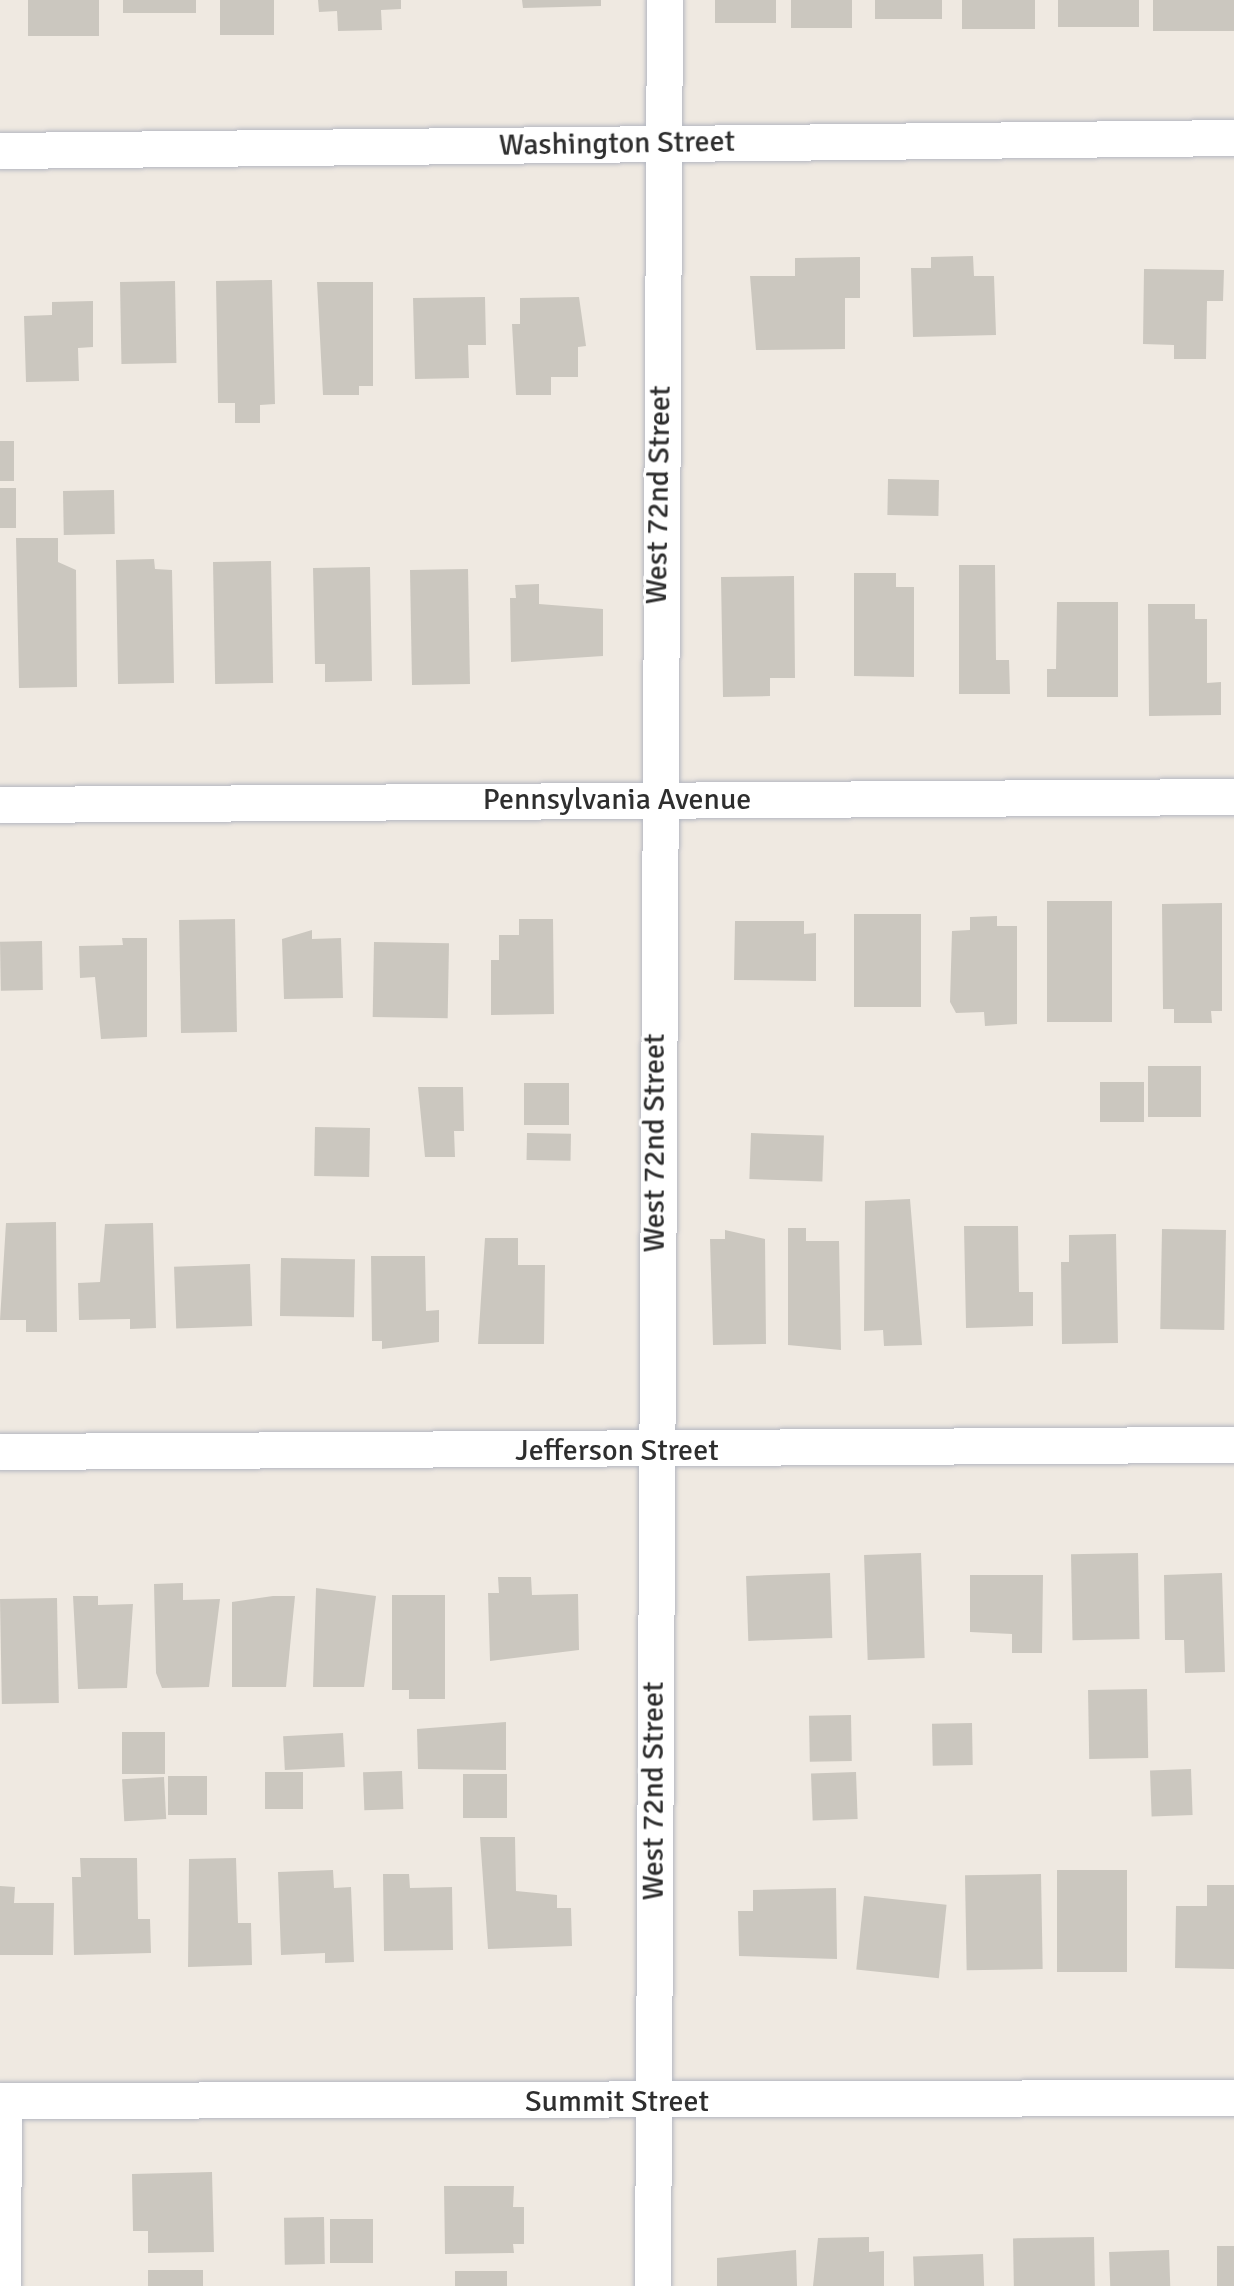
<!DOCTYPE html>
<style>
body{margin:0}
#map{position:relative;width:1234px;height:2286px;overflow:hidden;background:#efe9e1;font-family:Signika,sans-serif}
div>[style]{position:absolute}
.building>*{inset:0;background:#cbc7bf;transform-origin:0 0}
.roads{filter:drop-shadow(0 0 2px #b4b7c1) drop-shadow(0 0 2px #b4b7c1)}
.minor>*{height:36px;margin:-18px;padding:0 18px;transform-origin:18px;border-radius:18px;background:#fff}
span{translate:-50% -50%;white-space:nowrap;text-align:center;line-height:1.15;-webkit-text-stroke:6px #fff;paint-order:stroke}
.street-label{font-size:30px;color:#2e2e2e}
</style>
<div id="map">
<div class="building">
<div style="left:28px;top:0;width:71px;height:36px"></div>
<div style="left:123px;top:0;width:73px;height:13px"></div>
<div style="left:220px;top:0;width:54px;height:35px"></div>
<div style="clip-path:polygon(318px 0,401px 0,401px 9px,381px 10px,382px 30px,338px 31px,337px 11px,319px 12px)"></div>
<div style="clip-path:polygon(522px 0,601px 0,601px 6px,523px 8px)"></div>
<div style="left:715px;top:0;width:61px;height:23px"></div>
<div style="left:791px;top:0;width:61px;height:28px"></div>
<div style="left:875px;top:0;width:67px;height:19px"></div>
<div style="left:962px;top:0;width:73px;height:29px"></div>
<div style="left:1058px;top:0;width:81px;height:27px"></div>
<div style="left:1153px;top:0;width:81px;height:31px"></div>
<div style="clip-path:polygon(973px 256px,974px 276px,994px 276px,996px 335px,913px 337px,911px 268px,931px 268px,931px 257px)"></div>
<div style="clip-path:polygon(860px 257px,860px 298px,845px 298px,845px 349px,756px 350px,750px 276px,795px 276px,795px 258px)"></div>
<div style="clip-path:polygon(1144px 269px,1224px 270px,1223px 301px,1207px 301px,1206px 359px,1174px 359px,1174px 345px,1143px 344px)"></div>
<div style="clip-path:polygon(272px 280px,275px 404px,260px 405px,260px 423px,235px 423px,235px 403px,218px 403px,216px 281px)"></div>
<div style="left:175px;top:281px;width:82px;height:55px;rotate:89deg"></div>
<div style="clip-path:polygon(317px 282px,373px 282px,373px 386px,359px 386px,359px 395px,323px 395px)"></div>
<div style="clip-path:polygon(485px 297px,486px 345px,468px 345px,469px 378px,415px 379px,413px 298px)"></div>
<div style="clip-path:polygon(579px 297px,586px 346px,578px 347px,578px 377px,551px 377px,551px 395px,516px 395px,512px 324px,520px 324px,520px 298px)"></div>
<div style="clip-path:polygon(93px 301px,93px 347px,78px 348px,79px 381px,26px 382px,24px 316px,52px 315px,52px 302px)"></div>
<div style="left:0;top:441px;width:14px;height:40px"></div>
<div style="left:888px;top:479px;width:51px;height:36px;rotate:1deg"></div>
<div style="left:0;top:488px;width:16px;height:40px"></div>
<div style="left:114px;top:490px;width:44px;height:51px;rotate:89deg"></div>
<div style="clip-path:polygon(16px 538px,58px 538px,58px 562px,76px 570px,77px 687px,19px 688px)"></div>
<div style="clip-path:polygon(154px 559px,155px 569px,172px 570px,174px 683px,118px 684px,116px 560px)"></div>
<div style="left:271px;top:561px;width:122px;height:58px;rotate:89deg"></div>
<div style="clip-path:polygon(959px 565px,995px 565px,996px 660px,1009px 660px,1010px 694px,959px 694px)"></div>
<div style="clip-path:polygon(370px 567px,372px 681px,325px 682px,325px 664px,315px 664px,313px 568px)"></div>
<div style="left:468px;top:569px;width:115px;height:58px;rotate:89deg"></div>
<div style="clip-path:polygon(854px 573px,896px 573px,896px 587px,914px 587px,914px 677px,854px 676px)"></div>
<div style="clip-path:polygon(794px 576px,795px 678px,770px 678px,770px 696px,723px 697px,721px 577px)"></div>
<div style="clip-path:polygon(539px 584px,539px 604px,603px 609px,603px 656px,511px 662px,510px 598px,516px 598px,515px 585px)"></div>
<div style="clip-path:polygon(1057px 602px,1118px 602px,1118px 697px,1047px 697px,1047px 669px,1056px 669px)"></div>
<div style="clip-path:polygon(1148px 604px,1195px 604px,1195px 619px,1207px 619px,1207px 683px,1221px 682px,1221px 715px,1149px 716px)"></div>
<div style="left:1047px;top:901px;width:65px;height:121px"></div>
<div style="clip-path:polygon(1222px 903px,1222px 1011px,1211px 1011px,1212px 1023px,1174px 1023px,1174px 1009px,1163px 1009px,1162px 904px)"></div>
<div style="left:854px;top:914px;width:67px;height:93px"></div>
<div style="clip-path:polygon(997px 916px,997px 926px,1017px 926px,1017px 1024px,985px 1026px,984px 1012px,956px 1013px,950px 1002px,952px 931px,970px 930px,970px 917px)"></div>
<div style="left:235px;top:919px;width:113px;height:56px;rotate:89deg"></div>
<div style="clip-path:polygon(519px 919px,553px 919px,554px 1014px,491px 1015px,491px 960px,499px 960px,499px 935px,519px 935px)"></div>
<div style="clip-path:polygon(735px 921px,804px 921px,804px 934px,816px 933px,816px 981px,734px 980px)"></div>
<div style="clip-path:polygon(312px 930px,312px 939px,341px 938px,343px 998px,284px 999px,282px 939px)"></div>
<div style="clip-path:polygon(122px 938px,147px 938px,147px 1037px,101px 1039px,95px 977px,80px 978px,79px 946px,123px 945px)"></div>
<div style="left:42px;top:941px;width:49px;height:42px;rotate:89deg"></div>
<div style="left:374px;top:942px;width:75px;height:75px;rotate:1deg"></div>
<div style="left:1148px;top:1066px;width:53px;height:51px"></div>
<div style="left:1100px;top:1082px;width:44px;height:40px"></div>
<div style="left:524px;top:1083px;width:45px;height:42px"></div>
<div style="clip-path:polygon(418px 1087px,463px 1087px,464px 1131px,454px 1131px,455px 1157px,425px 1157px)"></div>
<div style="left:315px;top:1127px;width:55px;height:49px;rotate:1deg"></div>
<div style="left:527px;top:1133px;width:44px;height:27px;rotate:1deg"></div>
<div style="left:751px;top:1133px;width:73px;height:46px;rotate:2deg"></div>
<div style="clip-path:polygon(910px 1199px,922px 1345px,884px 1346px,883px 1330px,864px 1331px,865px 1201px)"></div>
<div style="clip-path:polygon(56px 1222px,57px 1332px,26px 1332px,26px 1320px,0 1320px,6px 1223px)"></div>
<div style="clip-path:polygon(153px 1223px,156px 1328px,130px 1329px,130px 1319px,79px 1320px,78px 1283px,100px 1282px,105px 1224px)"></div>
<div style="clip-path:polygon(964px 1226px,1018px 1226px,1019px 1292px,1033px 1292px,1033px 1326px,966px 1328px)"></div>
<div style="clip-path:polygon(788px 1228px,806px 1228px,806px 1241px,839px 1241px,841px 1350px,788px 1345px)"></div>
<div style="left:1162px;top:1229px;width:64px;height:100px;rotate:1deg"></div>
<div style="clip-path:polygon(725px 1230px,765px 1239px,766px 1344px,713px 1345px,710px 1239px,725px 1239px)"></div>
<div style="clip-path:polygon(1116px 1234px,1118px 1343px,1062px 1344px,1061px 1262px,1069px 1262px,1069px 1235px)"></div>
<div style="clip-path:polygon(485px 1238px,518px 1238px,518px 1265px,545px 1265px,544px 1344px,478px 1344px)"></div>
<div style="clip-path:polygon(371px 1256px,425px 1256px,426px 1311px,439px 1310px,439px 1342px,382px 1349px,382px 1341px,372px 1341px)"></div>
<div style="left:281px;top:1258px;width:74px;height:58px;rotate:1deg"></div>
<div style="left:250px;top:1264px;width:62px;height:76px;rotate:88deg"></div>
<div style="left:921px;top:1553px;width:105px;height:57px;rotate:88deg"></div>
<div style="left:1138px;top:1553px;width:86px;height:67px;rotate:89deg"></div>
<div style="left:830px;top:1573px;width:65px;height:84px;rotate:88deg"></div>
<div style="clip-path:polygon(1222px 1573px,1225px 1672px,1185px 1673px,1184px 1640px,1165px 1640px,1164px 1575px)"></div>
<div style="clip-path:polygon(970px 1575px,1043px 1575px,1042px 1653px,1012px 1653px,1012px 1634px,970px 1632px)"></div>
<div style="clip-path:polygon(498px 1577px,531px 1577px,532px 1595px,578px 1594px,579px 1650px,490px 1661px,488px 1593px,499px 1593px)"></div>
<div style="clip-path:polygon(183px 1583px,183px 1600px,220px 1599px,209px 1687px,162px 1688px,156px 1673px,154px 1584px)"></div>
<div style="clip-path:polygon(316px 1588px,376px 1596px,364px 1687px,313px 1687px)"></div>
<div style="clip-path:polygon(392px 1595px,445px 1595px,445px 1699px,409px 1699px,409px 1690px,392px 1690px)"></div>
<div style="clip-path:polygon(73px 1596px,98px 1596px,98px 1605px,133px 1604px,127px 1688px,78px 1689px)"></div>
<div style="clip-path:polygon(273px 1596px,295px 1596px,286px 1687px,232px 1687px,232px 1602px)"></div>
<div style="left:57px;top:1598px;width:105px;height:57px;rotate:89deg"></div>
<div style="left:1147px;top:1689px;width:69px;height:59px;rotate:89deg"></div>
<div style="left:851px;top:1715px;width:46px;height:42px;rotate:89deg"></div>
<div style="clip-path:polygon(506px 1722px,506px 1770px,418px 1769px,417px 1729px)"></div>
<div style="left:972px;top:1723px;width:42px;height:40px;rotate:89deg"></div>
<div style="left:122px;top:1732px;width:43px;height:42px"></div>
<div style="left:343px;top:1733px;width:34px;height:60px;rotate:87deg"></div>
<div style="left:1191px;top:1769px;width:46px;height:41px;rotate:88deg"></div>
<div style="left:402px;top:1771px;width:38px;height:39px;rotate:88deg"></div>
<div style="left:265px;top:1772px;width:38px;height:37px"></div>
<div style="left:856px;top:1772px;width:47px;height:45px;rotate:88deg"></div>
<div style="left:507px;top:1774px;width:44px;height:44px;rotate:90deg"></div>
<div style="left:168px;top:1776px;width:39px;height:39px"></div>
<div style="left:164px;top:1777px;width:42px;height:42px;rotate:87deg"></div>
<div style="clip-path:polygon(480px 1837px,515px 1837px,516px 1891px,557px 1895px,557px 1908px,571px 1908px,572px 1946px,488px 1949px)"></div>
<div style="clip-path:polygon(80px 1858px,137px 1858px,138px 1919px,150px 1919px,151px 1953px,74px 1955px,72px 1877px,81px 1877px)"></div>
<div style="clip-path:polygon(236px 1858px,238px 1923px,251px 1923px,252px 1965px,188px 1967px,189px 1859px)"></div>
<div style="clip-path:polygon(333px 1870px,334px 1888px,351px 1887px,354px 1962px,325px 1963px,325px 1953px,281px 1955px,278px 1872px)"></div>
<div style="left:1057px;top:1870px;width:70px;height:102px"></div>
<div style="clip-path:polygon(383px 1874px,409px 1874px,410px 1888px,452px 1887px,453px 1950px,384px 1951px)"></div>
<div style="left:1041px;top:1874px;width:95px;height:76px;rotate:89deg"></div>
<div style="clip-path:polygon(1207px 1885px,1234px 1885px,1234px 1969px,1175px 1968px,1176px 1906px,1207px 1906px)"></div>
<div style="clip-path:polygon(0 1886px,15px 1887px,14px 1903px,54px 1903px,53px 1955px,0 1955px)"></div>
<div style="clip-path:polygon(836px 1888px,837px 1959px,739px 1956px,738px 1911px,753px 1911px,753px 1890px)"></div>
<div style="left:864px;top:1896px;width:83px;height:74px;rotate:6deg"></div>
<div style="clip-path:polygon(212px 2172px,214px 2252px,148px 2253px,148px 2231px,133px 2231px,132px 2174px)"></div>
<div style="clip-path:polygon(444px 2186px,514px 2186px,513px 2207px,524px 2207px,524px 2244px,513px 2244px,514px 2253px,445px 2254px)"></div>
<div style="left:324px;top:2217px;width:47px;height:40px;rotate:89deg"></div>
<div style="left:373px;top:2219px;width:44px;height:43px;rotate:90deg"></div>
<div style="clip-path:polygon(869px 2237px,869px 2252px,884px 2251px,884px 2286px,813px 2286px,818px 2238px)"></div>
<div style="left:1094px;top:2237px;width:49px;height:81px;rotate:89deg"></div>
<div style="left:1217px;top:2246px;width:17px;height:40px"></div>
<div style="clip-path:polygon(796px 2250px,797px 2286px,717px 2286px,717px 2258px)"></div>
<div style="left:1169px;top:2250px;width:36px;height:60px;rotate:88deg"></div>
<div style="left:983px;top:2254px;width:32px;height:70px;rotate:88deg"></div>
<div style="left:203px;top:2270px;width:16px;height:55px;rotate:90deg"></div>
<div style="left:455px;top:2271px;width:52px;height:15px"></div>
</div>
<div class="roads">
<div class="minor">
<div style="left:0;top:151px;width:1234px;rotate:-0.6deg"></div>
<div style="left:0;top:805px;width:1234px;rotate:-0.37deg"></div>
<div style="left:0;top:1452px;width:1234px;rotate:-0.33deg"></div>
<div style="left:0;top:2101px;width:1234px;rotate:-0.14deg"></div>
<div style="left:3px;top:2286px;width:185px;rotate:-89.7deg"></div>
<div style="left:653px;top:2286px;width:2286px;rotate:-89.7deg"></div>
</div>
</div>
<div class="street-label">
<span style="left:617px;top:144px;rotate:-1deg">Washington Street</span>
<span style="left:659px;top:495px;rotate:-89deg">West 72nd Street</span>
<span style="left:617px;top:800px">Pennsylvania Avenue</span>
<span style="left:655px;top:1143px;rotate:-90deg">West 72nd Street</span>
<span style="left:617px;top:1451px">Jefferson Street</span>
<span style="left:654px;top:1791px;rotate:-90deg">West 72nd Street</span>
<span style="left:617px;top:2102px">Summit Street</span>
</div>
</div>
